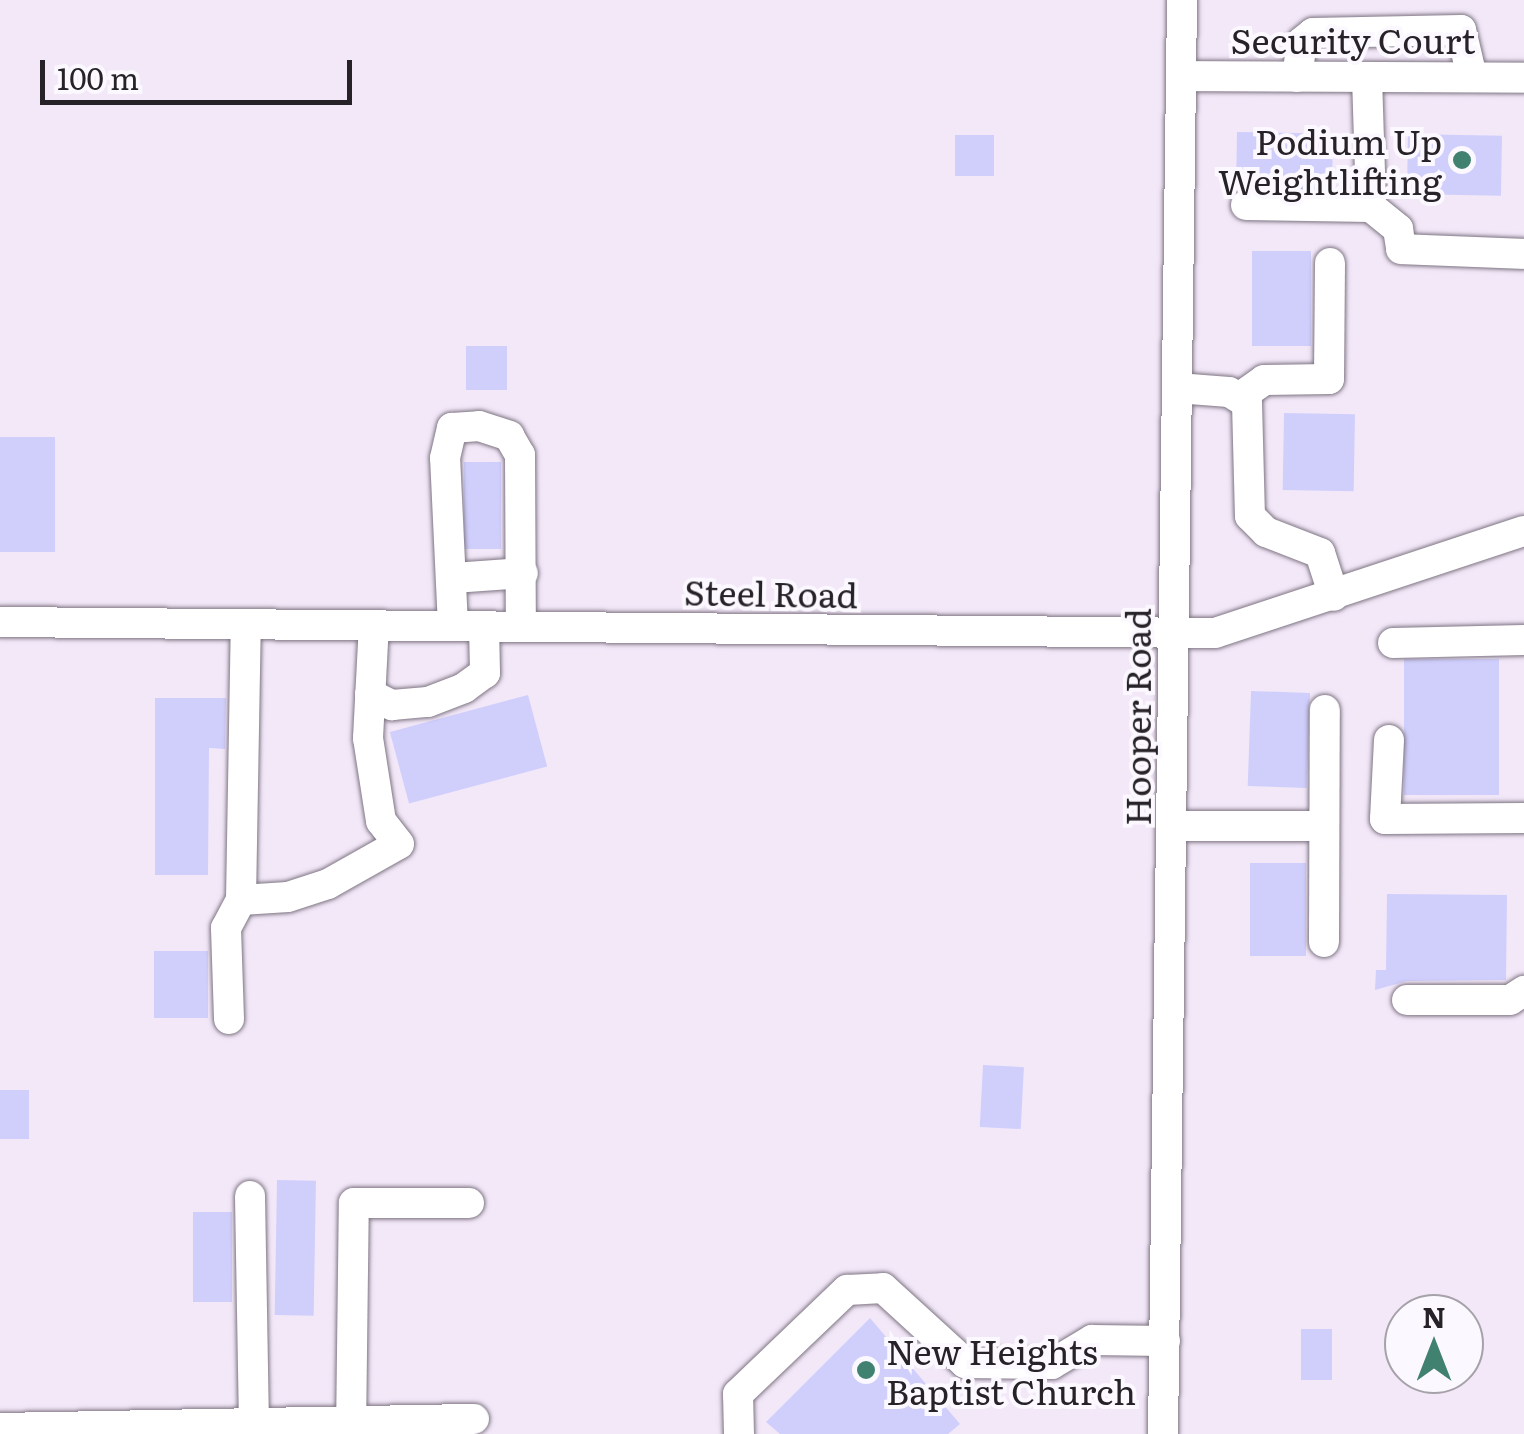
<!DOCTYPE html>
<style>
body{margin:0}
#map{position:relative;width:1524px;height:1434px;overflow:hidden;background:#f3e8f8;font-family:Literata,serif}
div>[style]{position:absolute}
.building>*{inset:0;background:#d0cffc;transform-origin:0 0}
.roads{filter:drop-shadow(0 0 2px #7e7583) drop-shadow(0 0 2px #7e7583)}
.minor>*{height:30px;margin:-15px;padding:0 15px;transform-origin:15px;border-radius:15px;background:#fff}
.dots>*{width:28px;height:28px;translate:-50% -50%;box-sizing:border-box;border:5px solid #fcf8ff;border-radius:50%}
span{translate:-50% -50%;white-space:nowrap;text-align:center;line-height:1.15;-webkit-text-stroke:8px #fcf8ff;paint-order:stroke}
.street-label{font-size:35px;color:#262228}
.poi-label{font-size:35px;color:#262228}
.right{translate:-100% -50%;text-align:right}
.left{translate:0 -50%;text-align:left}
.north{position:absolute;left:1384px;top:1294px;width:100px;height:100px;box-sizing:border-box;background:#fcf8ff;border:2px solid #a6a2a9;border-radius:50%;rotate:0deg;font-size:28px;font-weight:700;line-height:40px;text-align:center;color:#262228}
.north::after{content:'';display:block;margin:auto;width:35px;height:45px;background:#418170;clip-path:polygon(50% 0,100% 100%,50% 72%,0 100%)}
.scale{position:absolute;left:40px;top:60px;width:312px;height:45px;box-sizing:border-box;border:5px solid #262228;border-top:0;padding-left:12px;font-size:30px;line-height:35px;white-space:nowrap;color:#262228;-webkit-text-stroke:8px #fcf8ff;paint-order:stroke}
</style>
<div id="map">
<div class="building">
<div style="left:1237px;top:132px;width:96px;height:57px;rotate:1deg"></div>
<div style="left:1408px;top:134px;width:94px;height:60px;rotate:1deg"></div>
<div style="left:955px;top:135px;width:39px;height:41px"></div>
<div style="left:1252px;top:251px;width:59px;height:95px"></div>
<div style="left:466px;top:346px;width:41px;height:44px"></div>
<div style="left:1284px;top:413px;width:71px;height:77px;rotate:1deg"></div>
<div style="left:0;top:437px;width:55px;height:115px"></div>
<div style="left:464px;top:462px;width:37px;height:87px"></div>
<div style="left:1499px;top:659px;width:136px;height:95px;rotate:90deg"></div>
<div style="left:1310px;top:693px;width:95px;height:59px;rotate:92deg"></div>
<div style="left:528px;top:695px;width:74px;height:143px;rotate:75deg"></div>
<div style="clip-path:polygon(155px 698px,226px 698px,225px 749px,209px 748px,208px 875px,155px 875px)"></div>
<div style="left:1250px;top:863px;width:56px;height:93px"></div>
<div style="clip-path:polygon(1387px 894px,1507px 895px,1506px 980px,1407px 981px,1375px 990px,1376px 970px,1386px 970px)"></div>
<div style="left:154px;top:951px;width:54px;height:67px"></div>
<div style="left:983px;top:1065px;width:41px;height:62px;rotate:3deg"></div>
<div style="left:0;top:1090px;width:29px;height:49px"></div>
<div style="left:277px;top:1180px;width:39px;height:135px;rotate:1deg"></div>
<div style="left:193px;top:1212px;width:39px;height:90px"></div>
<div style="clip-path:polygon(870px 1318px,960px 1424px,948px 1434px,780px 1434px,766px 1422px)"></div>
<div style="left:1301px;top:1329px;width:31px;height:51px"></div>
</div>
<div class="roads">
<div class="minor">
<div style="left:1181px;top:76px;width:343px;rotate:0.3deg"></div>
<div style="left:1297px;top:77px;width:35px;rotate:-82deg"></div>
<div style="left:1302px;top:42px;width:14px;rotate:-39deg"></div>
<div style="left:1313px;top:33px;width:148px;rotate:-1.2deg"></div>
<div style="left:1461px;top:30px;width:48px;rotate:76.8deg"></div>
<div style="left:1367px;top:77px;width:130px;rotate:88.2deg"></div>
<div style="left:1371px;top:207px;width:35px;rotate:39deg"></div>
<div style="left:1398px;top:229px;width:20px;rotate:81deg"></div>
<div style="left:1401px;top:249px;width:123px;rotate:2.3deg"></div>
<div style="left:1246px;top:205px;width:125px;rotate:0.9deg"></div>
<div style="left:1177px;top:388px;width:52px;rotate:4.4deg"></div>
<div style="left:1229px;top:392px;width:21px;rotate:31deg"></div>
<div style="left:1247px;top:403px;width:113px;rotate:88.5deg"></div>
<div style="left:1250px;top:516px;width:23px;rotate:45deg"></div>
<div style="left:1266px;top:532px;width:58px;rotate:21.3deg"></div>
<div style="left:1320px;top:553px;width:45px;rotate:72deg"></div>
<div style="left:1240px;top:397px;width:29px;rotate:-35deg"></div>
<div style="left:1264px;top:380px;width:65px;rotate:-0.9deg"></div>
<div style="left:1329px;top:379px;width:116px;rotate:-89.5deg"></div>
<div style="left:454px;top:578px;width:69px;rotate:-4.1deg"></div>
<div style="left:0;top:622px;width:1215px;rotate:0.52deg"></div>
<div style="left:1215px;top:633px;width:325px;rotate:-18.3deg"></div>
<div style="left:453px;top:626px;width:168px;rotate:-92.7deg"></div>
<div style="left:445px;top:458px;width:31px;rotate:-77deg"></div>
<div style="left:452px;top:428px;width:27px;rotate:-4deg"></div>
<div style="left:479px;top:426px;width:32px;rotate:18deg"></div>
<div style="left:509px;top:436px;width:22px;rotate:60deg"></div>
<div style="left:520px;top:455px;width:172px;rotate:89.7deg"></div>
<div style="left:1393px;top:643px;width:131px;rotate:-1.3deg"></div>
<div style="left:370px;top:694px;width:25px;rotate:27deg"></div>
<div style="left:392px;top:705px;width:36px;rotate:-5deg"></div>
<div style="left:428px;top:702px;width:39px;rotate:-21deg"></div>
<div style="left:464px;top:688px;width:26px;rotate:-36deg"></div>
<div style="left:485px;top:673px;width:47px;rotate:-91.2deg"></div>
<div style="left:1389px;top:740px;width:79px;rotate:92.9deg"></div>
<div style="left:1385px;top:819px;width:139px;rotate:-0.4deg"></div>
<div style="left:1172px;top:826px;width:152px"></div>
<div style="left:241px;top:900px;width:276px;rotate:-89deg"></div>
<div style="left:1324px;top:942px;width:232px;rotate:-89.8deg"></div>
<div style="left:1407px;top:1000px;width:103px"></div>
<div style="left:1510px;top:1000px;width:17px;rotate:-33deg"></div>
<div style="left:229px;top:1019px;width:91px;rotate:-91.9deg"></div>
<div style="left:226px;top:928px;width:32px;rotate:-62deg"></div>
<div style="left:241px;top:900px;width:47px;rotate:-3.7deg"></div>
<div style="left:288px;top:897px;width:42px;rotate:-18deg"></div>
<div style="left:328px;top:884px;width:81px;rotate:-29.4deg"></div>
<div style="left:399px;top:844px;width:29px;rotate:-128deg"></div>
<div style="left:381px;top:821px;width:84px;rotate:-98.9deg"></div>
<div style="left:368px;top:738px;width:113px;rotate:-87deg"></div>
<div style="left:250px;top:1196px;width:238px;rotate:89deg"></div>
<div style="left:0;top:1428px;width:474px;rotate:-1.1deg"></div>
<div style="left:351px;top:1434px;width:231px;rotate:-89.3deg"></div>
<div style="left:354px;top:1203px;width:115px"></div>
<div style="left:739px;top:1434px;width:40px;rotate:-91.4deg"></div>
<div style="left:738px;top:1394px;width:151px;rotate:-43.7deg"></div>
<div style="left:847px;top:1290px;width:36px;rotate:-3deg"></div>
<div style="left:883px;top:1288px;width:111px;rotate:42.4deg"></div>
<div style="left:965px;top:1363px;width:87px;rotate:0.7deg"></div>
<div style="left:1052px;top:1364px;width:47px;rotate:-31deg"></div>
<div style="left:1092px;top:1340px;width:73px;rotate:0.8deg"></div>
<div style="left:1163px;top:1434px;width:1434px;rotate:-89.24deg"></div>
</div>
</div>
<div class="dots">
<div style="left:1462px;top:160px;background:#418170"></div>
<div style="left:866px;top:1370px;background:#418170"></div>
</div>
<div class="street-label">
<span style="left:1353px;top:39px">Security Court</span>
<span style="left:771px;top:592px;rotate:1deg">Steel Road</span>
<span style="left:1136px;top:717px;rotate:-90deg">Hooper Road</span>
</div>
<div class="poi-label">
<span class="right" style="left:1442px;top:160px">Podium Up<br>Weightlifting</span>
<span class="left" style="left:886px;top:1370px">New Heights<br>Baptist Church</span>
</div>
<div class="north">N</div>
<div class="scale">100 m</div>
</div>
